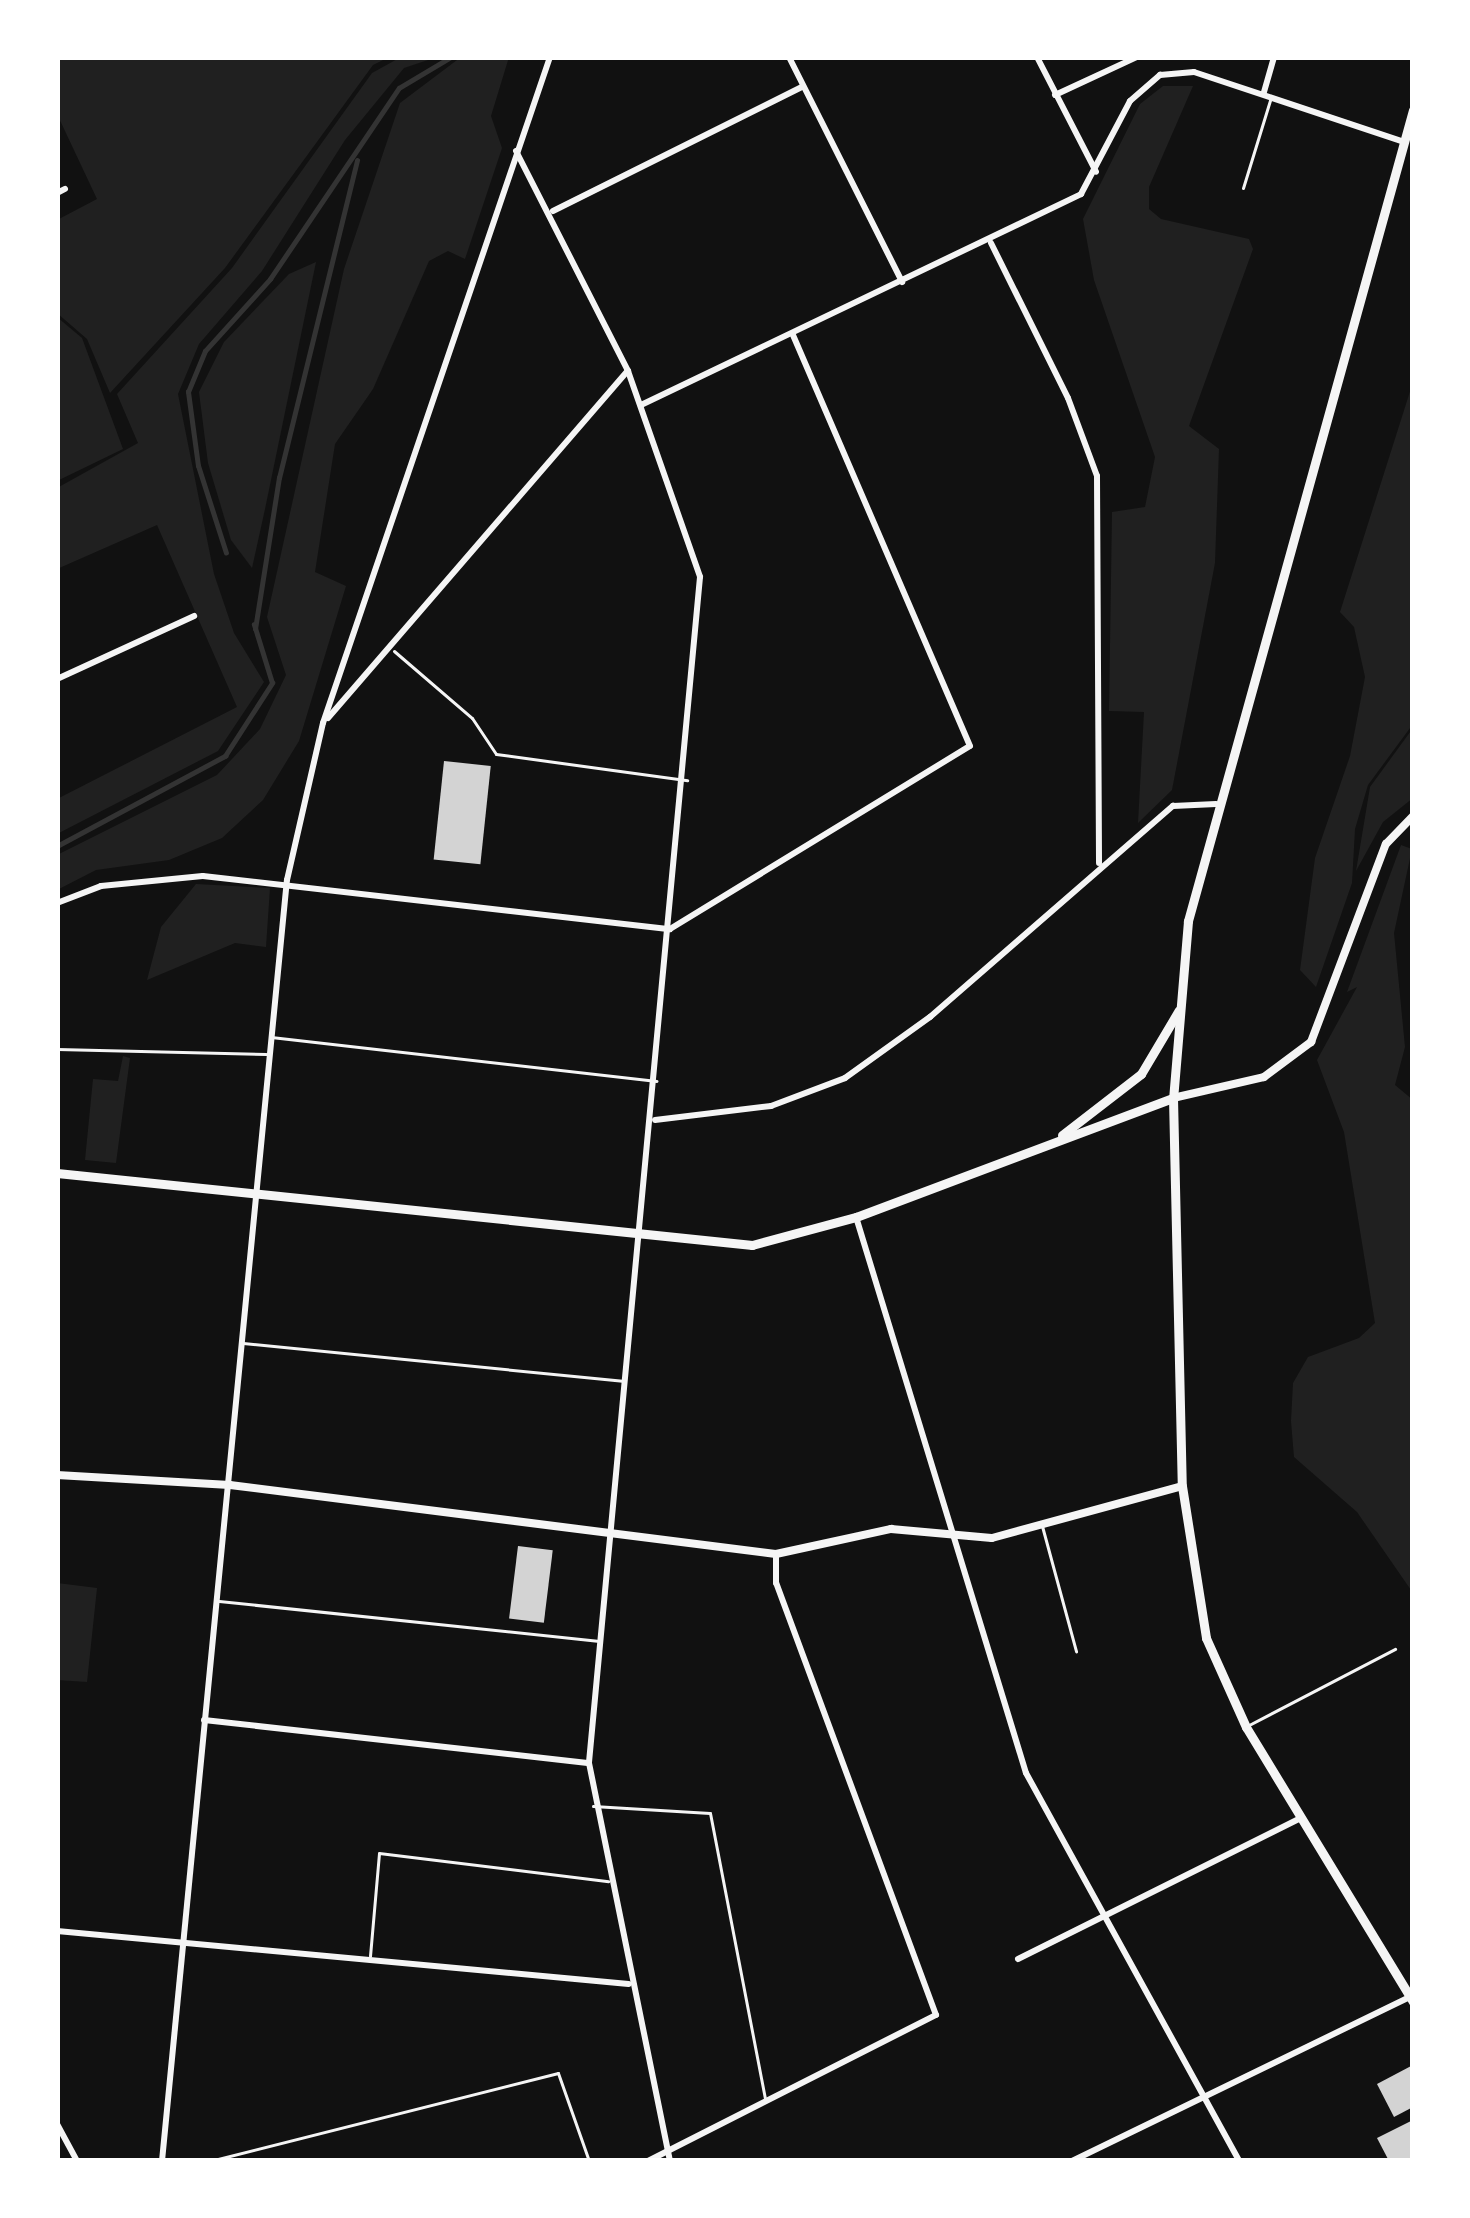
<!DOCTYPE html>
<style>
body{margin:0}
#map{position:relative;width:1470px;height:2218px;overflow:hidden;background:#111;font-family:"DM Sans",sans-serif}
div>[style]{position:absolute}
.green>*{inset:0;background:#202020}
.stream>*{height:4.5px;margin:-2.25px;padding:0 2.25px;transform-origin:2.25px;border-radius:2.25px;background:#333}
.building>*{inset:0;background:#d3d3d3;transform-origin:0 0}
.service>*{height:3px;margin:-1.5px;padding:0 1.5px;transform-origin:1.5px;border-radius:1.5px;background:#f5f5f5}
.minor>*{height:6px;margin:-3px;padding:0 3px;transform-origin:3px;border-radius:3px;background:#f5f5f5}
.tertiary>*{height:8px;margin:-4px;padding:0 4px;transform-origin:4px;border-radius:4px;background:#f5f5f5}
.secondary>*{height:9px;margin:-4.5px;padding:0 4.5px;transform-origin:4.5px;border-radius:4.5px;background:#f5f5f5}
.primary>*{height:9px;margin:-4.5px;padding:0 4.5px;transform-origin:4.5px;border-radius:4.5px;background:#f5f5f5}
span{translate:-50% -50%;white-space:nowrap;text-align:center;line-height:1.15;-webkit-text-stroke:9px #fff;paint-order:stroke}
.frame{position:absolute;inset:0;border:60px solid #fff;pointer-events:none}
</style>
<div id="map">
<div class="green">
<div style="clip-path:polygon(57px 57px,389px 57px,373px 65px,225px 268px,110px 393px,87px 339px,57px 313px,57px 220px,97px 199px,57px 114px)"></div>
<div style="clip-path:polygon(401px 57px,437px 57px,404px 68px,345px 140px,262px 271px,199px 344px,178px 394px,214px 574px,234px 633px,264px 682px,218px 751px,57px 834px,57px 799px,237px 707px,157px 525px,57px 569px,57px 488px,138px 443px,117px 394px,232px 268px,372px 73px)"></div>
<div style="clip-path:polygon(461px 57px,509px 57px,491px 116px,502px 148px,465px 259px,448px 251px,429px 261px,373px 389px,335px 444px,315px 572px,346px 586px,299px 741px,263px 800px,222px 838px,169px 860px,96px 870px,57px 890px,57px 855px,217px 775px,260px 729px,286px 675px,267px 617px,344px 269px,400px 103px)"></div>
<div style="clip-path:polygon(1163px 86px,1193px 86px,1149px 187px,1149px 209px,1161px 219px,1249px 239px,1253px 249px,1189px 426px,1219px 449px,1215px 563px,1172px 790px,1138px 823px,1144px 712px,1109px 711px,1112px 512px,1145px 507px,1155px 457px,1094px 280px,1083px 219px,1140px 104px)"></div>
<div style="clip-path:polygon(316px 262px,265px 509px,252px 568px,231px 540px,208px 463px,199px 392px,224px 342px,289px 274px)"></div>
<div style="clip-path:polygon(57px 317px,82px 338px,123px 449px,57px 481px)"></div>
<div style="clip-path:polygon(1413px 382px,1413px 724px,1368px 785px,1355px 829px,1352px 883px,1316px 987px,1300px 970px,1315px 858px,1350px 756px,1365px 677px,1354px 627px,1340px 612px)"></div>
<div style="clip-path:polygon(1413px 728px,1413px 798px,1383px 822px,1356px 871px,1370px 787px)"></div>
<div style="clip-path:polygon(1401px 845px,1412px 849px,1394px 933px,1405px 1047px,1395px 1085px,1413px 1100px,1413px 1593px,1357px 1512px,1294px 1457px,1291px 1421px,1293px 1383px,1308px 1357px,1359px 1338px,1375px 1323px,1344px 1132px,1317px 1060px,1357px 987px,1347px 992px)"></div>
<div style="clip-path:polygon(196px 884px,270px 888px,266px 947px,235px 943px,147px 980px,161px 927px)"></div>
<div style="clip-path:polygon(123px 1056px,130px 1058px,116px 1163px,85px 1160px,93px 1079px,118px 1081px)"></div>
<div style="clip-path:polygon(57px 1583px,97px 1588px,87px 1682px,57px 1680px)"></div>
</div>
<div class="stream">
<div style="left:226px;top:553px;width:91px;rotate:-107.8deg"></div>
<div style="left:198px;top:466px;width:75px;rotate:-97.7deg"></div>
<div style="left:188px;top:392px;width:44px;rotate:-67.5deg"></div>
<div style="left:205px;top:351px;width:97px;rotate:-47.9deg"></div>
<div style="left:270px;top:279px;width:230px;rotate:-56deg"></div>
<div style="left:399px;top:88px;width:61px;rotate:-30.8deg"></div>
<div style="left:255px;top:629px;width:153px;rotate:-81deg"></div>
<div style="left:279px;top:478px;width:327px;rotate:-76.2deg"></div>
<div style="left:57px;top:846px;width:191px;rotate:-28.2deg"></div>
<div style="left:225px;top:756px;width:87px;rotate:-57.2deg"></div>
<div style="left:272px;top:683px;width:61px;rotate:-107.2deg"></div>
</div>
<div class="building">
<div style="left:444px;top:761px;width:47px;height:99px;rotate:6deg"></div>
<div style="left:518px;top:1546px;width:35px;height:73px;rotate:7deg"></div>
<div style="clip-path:polygon(1413px 2065px,1413px 2107px,1394px 2117px,1377px 2084px)"></div>
<div style="clip-path:polygon(1413px 2120px,1413px 2161px,1389px 2161px,1377px 2138px)"></div>
</div>
<div class="service">
<div style="left:1243px;top:188px;width:95px;rotate:-72.9deg"></div>
<div style="left:394px;top:651px;width:103px;rotate:40.7deg"></div>
<div style="left:472px;top:718px;width:43px;rotate:56.3deg"></div>
<div style="left:496px;top:754px;width:193px;rotate:7.8deg"></div>
<div style="left:271px;top:1037px;width:388px;rotate:6.5deg"></div>
<div style="left:57px;top:1049px;width:209px;rotate:1.4deg"></div>
<div style="left:243px;top:1343px;width:381px;rotate:5.7deg"></div>
<div style="left:1042px;top:1526px;width:130px;rotate:74.8deg"></div>
<div style="left:219px;top:1601px;width:380px;rotate:6deg"></div>
<div style="left:1247px;top:1726px;width:167px;rotate:-27.5deg"></div>
<div style="left:593px;top:1806px;width:117px;rotate:3.4deg"></div>
<div style="left:710px;top:1813px;width:290px;rotate:79.1deg"></div>
<div style="left:370px;top:1956px;width:103px;rotate:-85deg"></div>
<div style="left:379px;top:1853px;width:231px;rotate:7deg"></div>
<div style="left:210px;top:2161px;width:359px;rotate:-14.2deg"></div>
<div style="left:558px;top:2073px;width:93px;rotate:70.6deg"></div>
</div>
<div class="minor">
<div style="left:789px;top:57px;width:252px;rotate:63.3deg"></div>
<div style="left:1037px;top:57px;width:129px;rotate:62.8deg"></div>
<div style="left:1264px;top:92px;width:36px;rotate:-74deg"></div>
<div style="left:1055px;top:95px;width:90px;rotate:-24.9deg"></div>
<div style="left:516px;top:151px;width:247px;rotate:63deg"></div>
<div style="left:628px;top:371px;width:218px;rotate:70.7deg"></div>
<div style="left:700px;top:577px;width:1191px;rotate:95.35deg"></div>
<div style="left:589px;top:1763px;width:406px;rotate:78.5deg"></div>
<div style="left:57px;top:193px;width:9px;rotate:-27deg"></div>
<div style="left:553px;top:211px;width:278px;rotate:-26.5deg"></div>
<div style="left:991px;top:243px;width:173px;rotate:63.6deg"></div>
<div style="left:1068px;top:398px;width:83px;rotate:69.6deg"></div>
<div style="left:1097px;top:476px;width:387px;rotate:89.7deg"></div>
<div style="left:641px;top:405px;width:488px;rotate:-25.6deg"></div>
<div style="left:1081px;top:194px;width:105px;rotate:-62.2deg"></div>
<div style="left:1130px;top:101px;width:40px;rotate:-41deg"></div>
<div style="left:1160px;top:75px;width:34px;rotate:-5deg"></div>
<div style="left:1194px;top:72px;width:222px;rotate:18.4deg"></div>
<div style="left:57px;top:679px;width:151px;rotate:-24.7deg"></div>
<div style="left:328px;top:718px;width:459px;rotate:-49.2deg"></div>
<div style="left:57px;top:903px;width:47px;rotate:-21.1deg"></div>
<div style="left:101px;top:886px;width:102px;rotate:-5.6deg"></div>
<div style="left:203px;top:876px;width:470px;rotate:6.5deg"></div>
<div style="left:670px;top:929px;width:351px;rotate:-31.4deg"></div>
<div style="left:970px;top:746px;width:447px;rotate:-113.3deg"></div>
<div style="left:655px;top:1120px;width:117px;rotate:-6.9deg"></div>
<div style="left:771px;top:1106px;width:79px;rotate:-20.7deg"></div>
<div style="left:845px;top:1078px;width:105px;rotate:-35.7deg"></div>
<div style="left:930px;top:1017px;width:322px;rotate:-41deg"></div>
<div style="left:1173px;top:806px;width:43px;rotate:-2.7deg"></div>
<div style="left:856px;top:1217px;width:581px;rotate:73deg"></div>
<div style="left:1026px;top:1773px;width:443px;rotate:61.2deg"></div>
<div style="left:204px;top:1720px;width:386px;rotate:6.4deg"></div>
<div style="left:57px;top:1931px;width:574px;rotate:5.29deg"></div>
<div style="left:1018px;top:1959px;width:316px;rotate:-26.5deg"></div>
<div style="left:57px;top:2124px;width:42px;rotate:61.6deg"></div>
<div style="left:162px;top:2161px;width:1287px;rotate:-84.43deg"></div>
<div style="left:287px;top:880px;width:161px;rotate:-77.1deg"></div>
<div style="left:323px;top:723px;width:704px;rotate:-71.18deg"></div>
<div style="left:648px;top:2161px;width:323px;rotate:-26.9deg"></div>
<div style="left:936px;top:2015px;width:461px;rotate:-110.3deg"></div>
<div style="left:776px;top:1583px;width:29px;rotate:-90deg"></div>
<div style="left:1072px;top:2161px;width:376px;rotate:-25.9deg"></div>
</div>
<div class="tertiary">
<div style="left:1173px;top:1098px;width:93px;rotate:-13deg"></div>
<div style="left:1264px;top:1077px;width:59px;rotate:-36.7deg"></div>
<div style="left:1311px;top:1042px;width:212px;rotate:-69.3deg"></div>
<div style="left:1386px;top:844px;width:39px;rotate:-46deg"></div>
<div style="left:57px;top:1475px;width:173px;rotate:3.3deg"></div>
<div style="left:230px;top:1485px;width:550px;rotate:7.2deg"></div>
<div style="left:776px;top:1554px;width:118px;rotate:-12.3deg"></div>
<div style="left:891px;top:1529px;width:101px;rotate:5.1deg"></div>
<div style="left:992px;top:1538px;width:197px;rotate:-15.3deg"></div>
</div>
<div class="secondary">
<div style="left:1062px;top:1135px;width:100px;rotate:-37.7deg"></div>
<div style="left:1141px;top:1074px;width:74px;rotate:-59.3deg"></div>
<div style="left:57px;top:1173px;width:699px;rotate:5.91deg"></div>
<div style="left:752px;top:1245px;width:108px;rotate:-15.1deg"></div>
<div style="left:856px;top:1217px;width:339px;rotate:-20.6deg"></div>
</div>
<div class="primary">
<div style="left:1413px;top:110px;width:842px;rotate:105.51deg"></div>
<div style="left:1188px;top:921px;width:178px;rotate:94.8deg"></div>
<div style="left:1173px;top:1098px;width:388px;rotate:88.7deg"></div>
<div style="left:1182px;top:1486px;width:154px;rotate:81deg"></div>
<div style="left:1206px;top:1638px;width:98px;rotate:65.8deg"></div>
<div style="left:1246px;top:1727px;width:322px;rotate:58.7deg"></div>
</div>
<div class="frame"></div>
</div>
